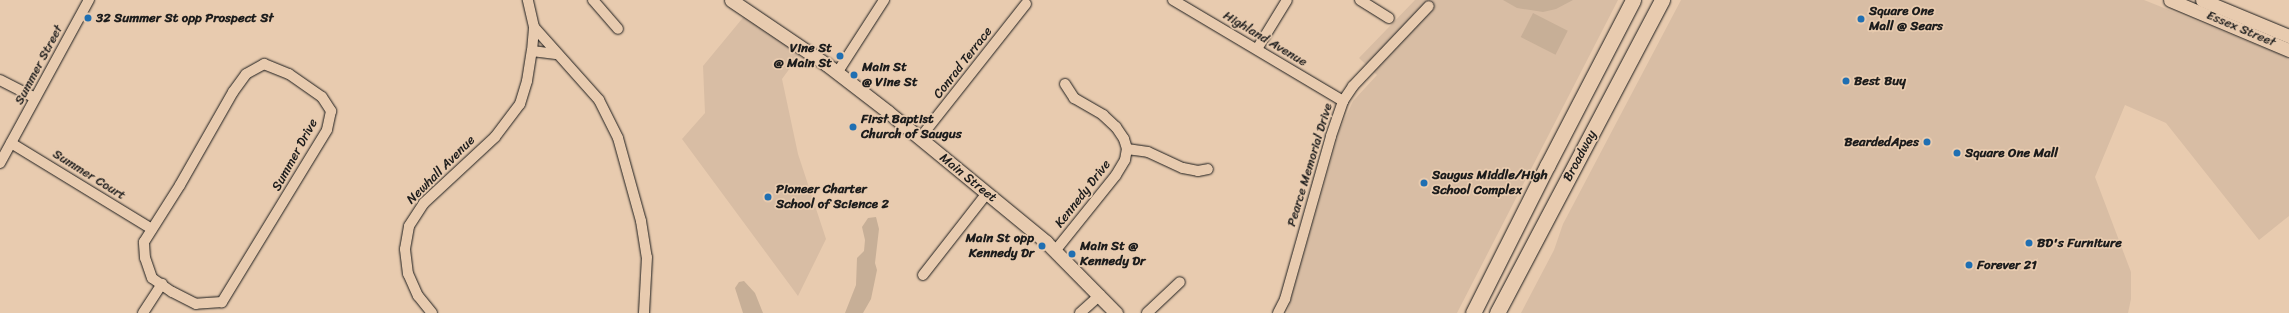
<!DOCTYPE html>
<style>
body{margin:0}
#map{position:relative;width:2289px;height:313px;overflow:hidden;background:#e8cbaf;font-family:Sriracha,sans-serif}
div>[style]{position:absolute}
.built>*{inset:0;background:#d8bda4}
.green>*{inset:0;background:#c7af97;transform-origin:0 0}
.roads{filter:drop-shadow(0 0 1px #1c1c1c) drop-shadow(0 0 1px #1c1c1c)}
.minor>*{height:10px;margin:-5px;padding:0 5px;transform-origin:5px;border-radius:5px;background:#e8cbaf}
.major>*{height:13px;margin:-6.5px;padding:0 6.5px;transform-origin:6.5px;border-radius:6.5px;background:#e8cbaf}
.highway>*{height:15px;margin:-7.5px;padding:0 7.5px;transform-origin:7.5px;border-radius:7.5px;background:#e8cbaf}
.dots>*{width:11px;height:11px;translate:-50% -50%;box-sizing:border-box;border:2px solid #e8cbaf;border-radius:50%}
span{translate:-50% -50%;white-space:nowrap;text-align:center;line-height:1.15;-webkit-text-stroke:3.5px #e8cbaf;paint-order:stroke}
.poi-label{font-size:13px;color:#1c1c1c;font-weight:700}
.left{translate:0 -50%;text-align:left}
.right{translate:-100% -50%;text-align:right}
.street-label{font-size:13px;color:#1c1c1c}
</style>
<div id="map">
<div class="built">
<div style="clip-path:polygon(1415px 0,1618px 0,1457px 313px,1287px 313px,1340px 129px,1353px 101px,1377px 75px,1359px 58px)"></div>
<div style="clip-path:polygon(1681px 0,2144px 0,2289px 58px,2289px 216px,2259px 240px,2166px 123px,2125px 105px,2095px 177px,2131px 272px,2131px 299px,2128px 313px,1521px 313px,1554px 250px,1563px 224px)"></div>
<div style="clip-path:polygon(746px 14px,801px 53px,782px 79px,798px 154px,826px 239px,798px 296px,682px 139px,705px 113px,703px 66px)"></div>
</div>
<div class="green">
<div style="clip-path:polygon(1503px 0,1573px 0,1556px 9px,1543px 12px,1517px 8px)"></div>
<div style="left:1533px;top:13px;width:39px;height:27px;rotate:27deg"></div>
<div style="clip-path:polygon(876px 217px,879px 229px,875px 263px,877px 270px,871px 299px,863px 313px,845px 313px,856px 285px,857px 258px,864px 251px,865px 240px,862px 227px,868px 218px)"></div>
<div style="clip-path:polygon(744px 281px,755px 293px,763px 313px,743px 313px,735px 288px,739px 282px)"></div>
</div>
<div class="roads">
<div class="minor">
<div style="left:593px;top:0;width:38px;rotate:49deg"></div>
<div style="left:1173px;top:0;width:198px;rotate:30.7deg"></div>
<div style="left:1360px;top:0;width:34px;rotate:32deg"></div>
<div style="left:534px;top:27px;width:98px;rotate:48.3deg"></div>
<div style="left:599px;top:100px;width:42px;rotate:63.4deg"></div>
<div style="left:618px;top:138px;width:86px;rotate:74.5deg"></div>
<div style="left:641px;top:221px;width:36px;rotate:81deg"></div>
<div style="left:647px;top:257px;width:56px;rotate:93.1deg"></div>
<div style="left:1257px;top:49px;width:57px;rotate:-58.5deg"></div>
<div style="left:532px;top:51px;width:24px;rotate:7deg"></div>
<div style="left:264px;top:64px;width:27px;rotate:22deg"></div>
<div style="left:289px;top:74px;width:40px;rotate:34.9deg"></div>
<div style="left:322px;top:97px;width:17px;rotate:57deg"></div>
<div style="left:331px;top:111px;width:19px;rotate:102deg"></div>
<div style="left:327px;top:130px;width:202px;rotate:121.4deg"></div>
<div style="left:222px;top:302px;width:26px;rotate:176deg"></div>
<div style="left:196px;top:304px;width:27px;rotate:-153deg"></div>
<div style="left:172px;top:292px;width:24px;rotate:-145deg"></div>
<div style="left:152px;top:278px;width:21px;rotate:-109deg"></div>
<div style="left:145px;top:258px;width:16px;rotate:-94deg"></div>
<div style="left:144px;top:242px;width:67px;rotate:-57.7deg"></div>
<div style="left:180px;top:185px;width:107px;rotate:-60.3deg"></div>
<div style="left:233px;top:92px;width:22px;rotate:-54deg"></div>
<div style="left:246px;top:74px;width:21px;rotate:-29deg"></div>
<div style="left:837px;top:73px;width:87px;rotate:-57.2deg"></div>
<div style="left:0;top:80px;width:39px;rotate:27deg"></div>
<div style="left:1065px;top:84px;width:17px;rotate:57deg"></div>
<div style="left:1074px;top:98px;width:34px;rotate:30deg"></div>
<div style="left:1103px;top:115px;width:18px;rotate:43deg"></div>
<div style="left:1116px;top:127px;width:14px;rotate:56deg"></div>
<div style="left:1124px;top:139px;width:10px;rotate:73deg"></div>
<div style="left:920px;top:138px;width:171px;rotate:-51.7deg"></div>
<div style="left:11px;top:143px;width:165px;rotate:31.4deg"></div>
<div style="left:0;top:163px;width:186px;rotate:-61.4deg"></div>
<div style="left:1055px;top:251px;width:97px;rotate:-51.2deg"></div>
<div style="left:1116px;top:175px;width:17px;rotate:-59deg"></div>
<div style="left:1125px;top:160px;width:11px;rotate:-80deg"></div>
<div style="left:1127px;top:149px;width:21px;rotate:8deg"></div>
<div style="left:1148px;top:152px;width:38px;rotate:25deg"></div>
<div style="left:1183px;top:168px;width:15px;rotate:11deg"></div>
<div style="left:1198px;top:171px;width:10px;rotate:-11deg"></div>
<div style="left:923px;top:275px;width:104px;rotate:-52deg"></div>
<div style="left:143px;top:313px;width:35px;rotate:-57deg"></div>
<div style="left:432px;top:313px;width:22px;rotate:-129deg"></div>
<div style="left:418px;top:296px;width:24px;rotate:-114deg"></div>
<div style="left:408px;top:274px;width:25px;rotate:-97deg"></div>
<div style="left:405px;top:249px;width:23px;rotate:-80deg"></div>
<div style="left:409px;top:226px;width:27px;rotate:-57deg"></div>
<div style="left:424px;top:203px;width:97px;rotate:-42.9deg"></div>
<div style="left:495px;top:137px;width:41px;rotate:-52.9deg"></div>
<div style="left:520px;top:104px;width:24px;rotate:-73deg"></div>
<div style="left:527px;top:81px;width:30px;rotate:-81deg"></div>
<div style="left:532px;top:51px;width:24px;rotate:-85deg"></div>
<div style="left:534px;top:27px;width:28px;rotate:-103deg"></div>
<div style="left:1080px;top:313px;width:27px;rotate:-42deg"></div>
<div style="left:1147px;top:313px;width:45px;rotate:-43.2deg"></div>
<div style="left:1278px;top:313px;width:16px;rotate:-63deg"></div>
<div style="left:1285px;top:299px;width:169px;rotate:-74.2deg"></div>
<div style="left:1331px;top:136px;width:37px;rotate:-71deg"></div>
<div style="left:1343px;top:101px;width:18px;rotate:-56deg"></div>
<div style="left:1353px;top:86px;width:110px;rotate:-46.5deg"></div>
</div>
<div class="major">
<div style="left:731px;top:0;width:115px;rotate:34deg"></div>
<div style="left:826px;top:64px;width:78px;rotate:37.7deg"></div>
<div style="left:888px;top:112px;width:205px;rotate:39.4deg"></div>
<div style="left:1046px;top:242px;width:100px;rotate:45.4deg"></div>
<div style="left:2170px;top:0;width:129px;rotate:22.8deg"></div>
<div style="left:2202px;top:0;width:94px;rotate:22.5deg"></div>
</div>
<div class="highway">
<div style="left:1473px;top:313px;width:165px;rotate:-63.3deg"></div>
<div style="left:1547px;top:166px;width:187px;rotate:-62.6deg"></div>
<div style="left:1497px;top:313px;width:354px;rotate:-62.2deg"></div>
</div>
</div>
<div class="dots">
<div style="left:88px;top:18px;background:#1f6fb2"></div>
<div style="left:1861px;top:19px;background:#1f6fb2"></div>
<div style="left:840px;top:56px;background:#1f6fb2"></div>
<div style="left:854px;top:75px;background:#1f6fb2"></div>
<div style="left:1846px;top:81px;background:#1f6fb2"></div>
<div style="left:853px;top:127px;background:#1f6fb2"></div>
<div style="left:1927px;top:142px;background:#1f6fb2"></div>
<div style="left:1957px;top:153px;background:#1f6fb2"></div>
<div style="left:1424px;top:183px;background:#1f6fb2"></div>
<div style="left:768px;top:197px;background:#1f6fb2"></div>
<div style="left:2029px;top:243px;background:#1f6fb2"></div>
<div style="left:1042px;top:246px;background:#1f6fb2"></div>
<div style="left:1072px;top:254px;background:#1f6fb2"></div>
<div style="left:1969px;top:265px;background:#1f6fb2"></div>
</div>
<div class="poi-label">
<span class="left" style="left:1869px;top:19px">Square One<br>Mall @ Sears</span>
<span class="left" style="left:96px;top:18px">32 Summer St opp Prospect St</span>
<span class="right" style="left:832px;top:56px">Vine St<br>@ Main St</span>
<span class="left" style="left:862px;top:75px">Main St<br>@ Vine St</span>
<span class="left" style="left:1854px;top:81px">Best Buy</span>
<span class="left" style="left:861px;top:127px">First Baptist<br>Church of Saugus</span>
<span class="right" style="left:1919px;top:142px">BeardedApes</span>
<span class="left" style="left:1965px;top:153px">Square One Mall</span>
<span class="left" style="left:1432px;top:183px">Saugus Middle/High<br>School Complex</span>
<span class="left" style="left:776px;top:197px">Pioneer Charter<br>School of Science 2</span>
<span class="right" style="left:1034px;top:246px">Main St opp<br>Kennedy Dr</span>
<span class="left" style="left:2037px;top:243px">BD's Furniture</span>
<span class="left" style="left:1080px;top:254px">Main St @<br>Kennedy Dr</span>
<span class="left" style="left:1977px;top:265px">Forever 21</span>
</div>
<div class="street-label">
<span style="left:2241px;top:29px;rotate:23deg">Essex Street</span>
<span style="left:1265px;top:39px;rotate:31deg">Highland Avenue</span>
<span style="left:963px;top:63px;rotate:-52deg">Conrad Terrace</span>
<span style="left:39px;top:65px;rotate:-62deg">Summer Street</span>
<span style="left:295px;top:155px;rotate:-61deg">Summer Drive</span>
<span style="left:1580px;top:156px;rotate:-62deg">Broadway</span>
<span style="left:1310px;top:165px;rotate:-73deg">Pearce Memorial Drive</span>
<span style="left:441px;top:170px;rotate:-45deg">Newhall Avenue</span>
<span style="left:89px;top:175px;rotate:32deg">Summer Court</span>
<span style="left:968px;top:178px;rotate:39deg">Main Street</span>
<span style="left:1083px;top:194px;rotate:-52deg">Kennedy Drive</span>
</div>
</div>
